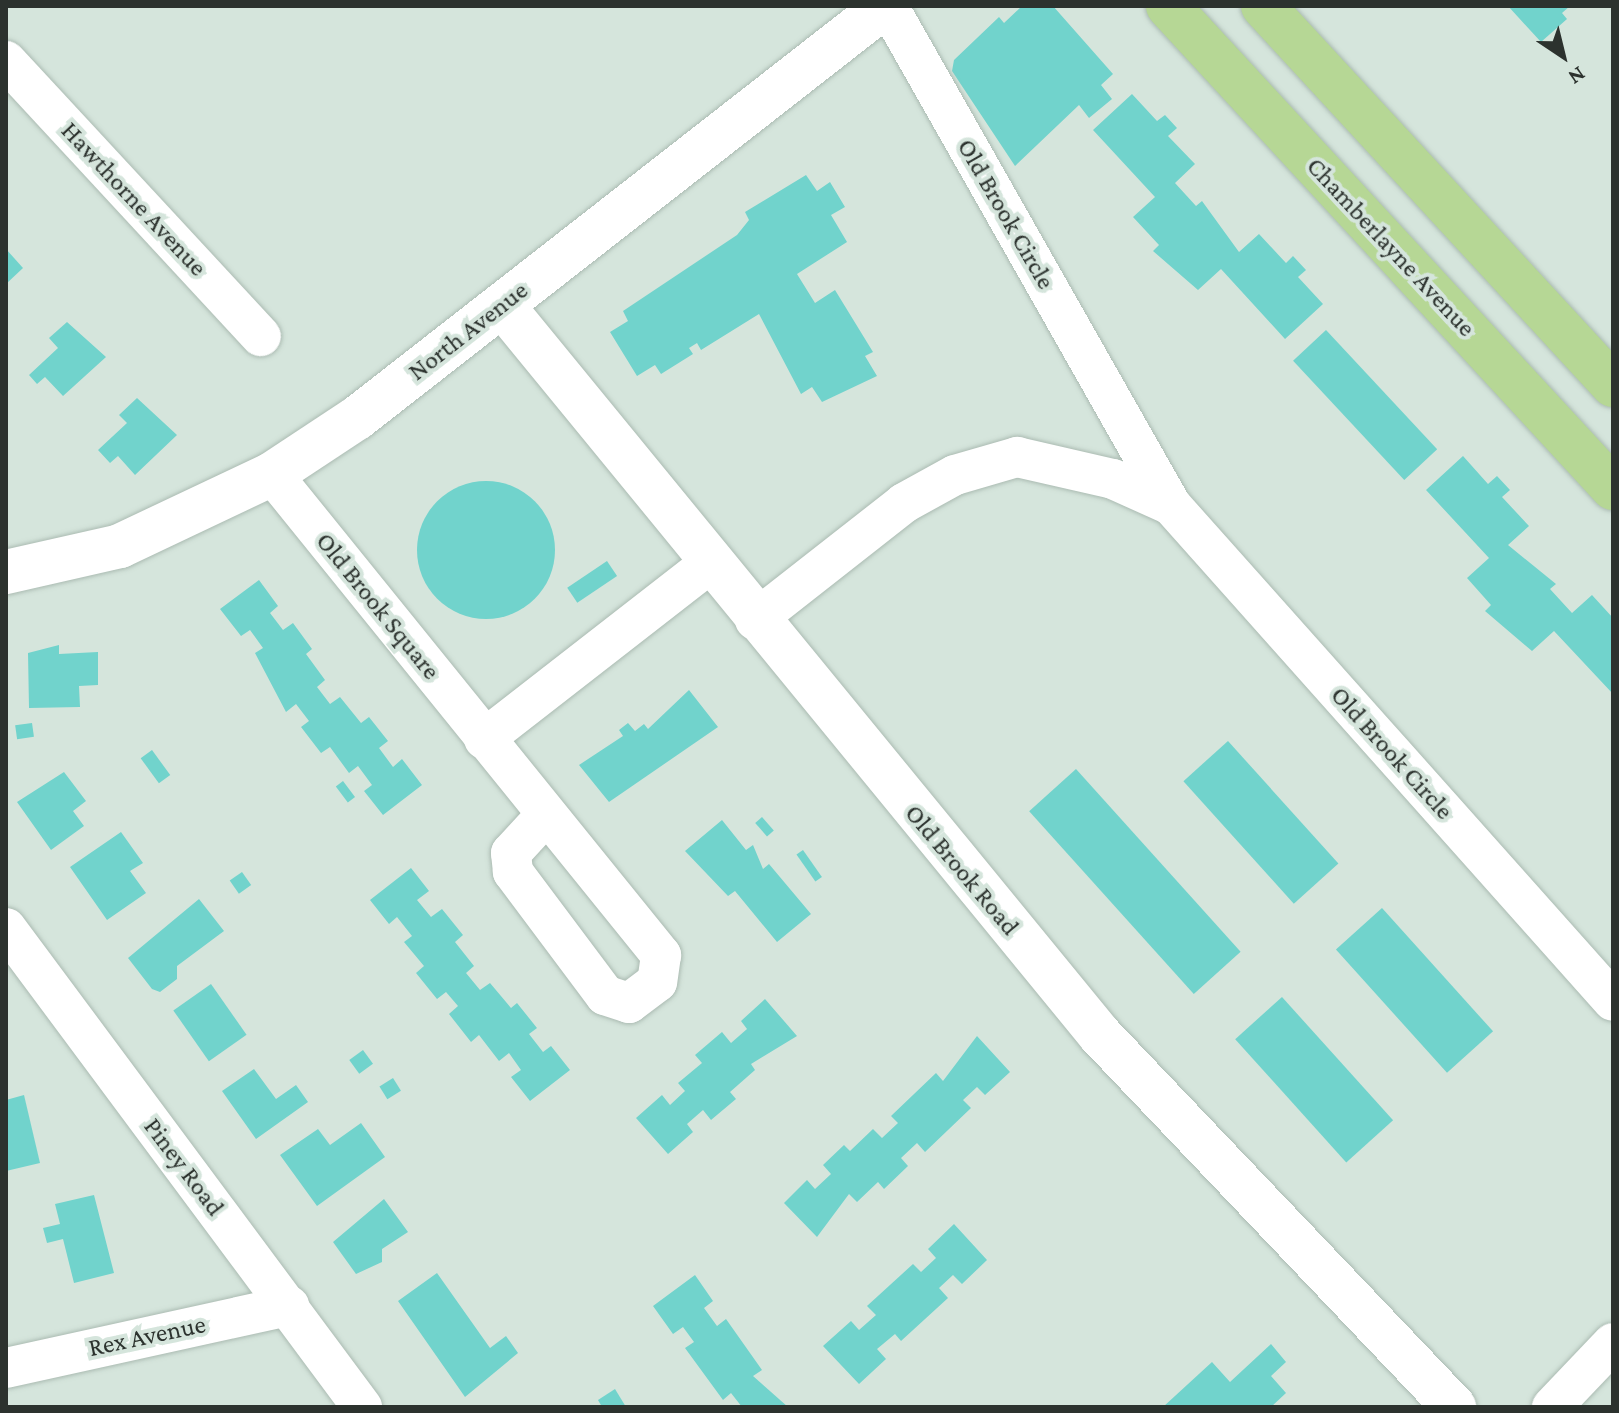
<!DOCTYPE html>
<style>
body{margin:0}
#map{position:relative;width:1619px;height:1413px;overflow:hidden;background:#d5e5dc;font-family:"Crimson Pro",serif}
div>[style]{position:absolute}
.building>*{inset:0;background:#71d3cc;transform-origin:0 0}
.round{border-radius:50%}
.roads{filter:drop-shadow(0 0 2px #abbbb2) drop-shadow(0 0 2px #abbbb2)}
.minor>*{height:40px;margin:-20px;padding:0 20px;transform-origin:20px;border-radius:20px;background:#fff}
.tertiary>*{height:44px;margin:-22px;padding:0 22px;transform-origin:22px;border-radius:22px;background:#fff}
.primary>*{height:44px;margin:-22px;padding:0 22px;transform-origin:22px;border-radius:22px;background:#b6d795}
span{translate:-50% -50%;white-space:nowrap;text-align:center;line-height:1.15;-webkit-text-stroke:8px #d5e5dc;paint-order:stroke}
.street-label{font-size:26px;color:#2c322e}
.frame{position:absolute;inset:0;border:8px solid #2c322e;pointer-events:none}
.north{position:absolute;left:1523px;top:16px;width:80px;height:80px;-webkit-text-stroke:6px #d5e5dc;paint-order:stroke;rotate:145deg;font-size:22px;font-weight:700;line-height:32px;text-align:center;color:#2c322e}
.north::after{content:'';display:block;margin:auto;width:28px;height:36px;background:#2c322e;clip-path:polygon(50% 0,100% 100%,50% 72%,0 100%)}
</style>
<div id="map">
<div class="building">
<div style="clip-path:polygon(1022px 6px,1053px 6px,1113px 74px,1101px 85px,1112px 99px,1089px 118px,1079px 105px,1015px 166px,952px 71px,954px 60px,999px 17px,1004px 23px)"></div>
<div style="clip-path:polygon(1508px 6px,1570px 6px,1562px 13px,1567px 19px,1541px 42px)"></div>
<div style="clip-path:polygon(1132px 94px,1157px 121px,1165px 115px,1177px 128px,1168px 136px,1195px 164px,1175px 183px,1196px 206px,1202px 201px,1239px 252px,1259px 234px,1286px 263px,1293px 256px,1306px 270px,1298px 277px,1323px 304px,1285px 339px,1221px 269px,1198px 290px,1153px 251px,1159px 245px,1133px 217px,1155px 197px,1093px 130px)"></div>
<div style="clip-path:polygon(806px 175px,817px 191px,830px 182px,845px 207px,831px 215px,847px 242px,797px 274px,815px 303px,835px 290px,873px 352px,865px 356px,877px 376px,822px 402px,812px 387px,801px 394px,759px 314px,701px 350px,697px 343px,689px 348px,693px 354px,661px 374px,655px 365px,637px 376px,610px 332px,628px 321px,623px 311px,737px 235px,749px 220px,745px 212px)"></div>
<div style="clip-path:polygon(6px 249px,23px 268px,6px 284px)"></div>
<div style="clip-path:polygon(67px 322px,106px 357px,63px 396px,45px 377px,37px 384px,29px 375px,58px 348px,49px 338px)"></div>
<div style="left:1326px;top:330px;width:163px;height:45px;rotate:47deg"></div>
<div style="clip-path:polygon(137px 398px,177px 435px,135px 475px,118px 456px,110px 463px,98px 450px,127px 423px,119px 415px)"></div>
<div style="clip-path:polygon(1463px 456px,1488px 484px,1497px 476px,1510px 490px,1502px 497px,1529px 526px,1508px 545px,1556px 584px,1550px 589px,1572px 613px,1592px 595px,1613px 618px,1613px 694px,1554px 631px,1532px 651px,1485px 611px,1491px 605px,1467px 578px,1489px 558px,1426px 490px)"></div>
<div class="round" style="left:417px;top:481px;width:138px;height:138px"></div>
<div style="left:607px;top:561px;width:18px;height:48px;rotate:56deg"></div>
<div style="clip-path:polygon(259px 580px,278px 606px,270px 613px,283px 630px,293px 623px,312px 649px,306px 654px,325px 680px,317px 687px,330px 704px,340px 697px,361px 723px,369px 717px,388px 741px,379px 748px,393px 767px,402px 759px,422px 785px,383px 815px,364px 791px,372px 785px,358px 766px,349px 773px,330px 747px,321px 753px,301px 727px,309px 721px,296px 704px,286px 712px,255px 653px,263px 648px,250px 630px,241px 636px,220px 609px)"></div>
<div style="clip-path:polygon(59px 645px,59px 654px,98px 652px,98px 685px,79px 686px,80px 707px,29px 708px,28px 653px)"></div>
<div style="clip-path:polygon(689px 690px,718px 727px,609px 802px,579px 765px,623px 736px,619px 730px,628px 723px,635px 731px,644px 724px,648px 729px)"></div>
<div style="left:32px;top:723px;width:14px;height:17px;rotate:82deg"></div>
<div style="left:1228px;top:741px;width:165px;height:60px;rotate:48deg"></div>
<div style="left:152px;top:750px;width:31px;height:14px;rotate:54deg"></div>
<div style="left:1076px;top:769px;width:246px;height:63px;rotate:48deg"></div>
<div style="clip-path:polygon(64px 772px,86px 801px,73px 811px,84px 826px,51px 850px,17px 802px)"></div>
<div style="left:343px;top:781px;width:20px;height:9px;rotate:53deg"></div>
<div style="left:762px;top:817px;width:18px;height:9px;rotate:49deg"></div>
<div style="clip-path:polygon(722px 820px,746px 850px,753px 845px,763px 869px,769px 864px,811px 914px,777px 942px,735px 891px,728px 896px,685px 851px)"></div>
<div style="clip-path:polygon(121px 832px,143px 863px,130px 871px,146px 893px,107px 920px,70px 867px)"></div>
<div style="left:803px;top:850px;width:33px;height:8px;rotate:55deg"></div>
<div style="clip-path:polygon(411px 868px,429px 891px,417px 900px,431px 917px,442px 909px,463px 935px,455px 942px,474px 966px,466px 973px,480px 990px,490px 983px,511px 1008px,517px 1003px,537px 1028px,529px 1034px,543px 1052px,551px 1046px,570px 1070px,530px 1101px,511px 1077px,521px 1070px,509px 1053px,499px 1061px,479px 1035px,471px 1042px,449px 1014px,458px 1006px,446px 992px,437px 999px,416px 973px,424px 966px,404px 942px,412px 936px,397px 917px,389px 924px,370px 900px)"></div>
<div style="left:242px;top:872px;width:16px;height:15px;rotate:55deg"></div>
<div style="clip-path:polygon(199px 899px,224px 931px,177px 966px,177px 979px,160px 992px,152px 989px,128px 958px)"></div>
<div style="left:1382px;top:908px;width:166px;height:62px;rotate:48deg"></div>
<div style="left:211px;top:984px;width:62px;height:46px;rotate:55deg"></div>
<div style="left:1282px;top:997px;width:166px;height:63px;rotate:48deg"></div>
<div style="clip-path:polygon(765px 999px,797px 1036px,751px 1064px,755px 1070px,730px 1092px,736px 1099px,711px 1120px,703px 1110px,687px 1124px,693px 1132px,668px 1154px,636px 1118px,662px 1095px,670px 1105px,685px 1091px,678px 1083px,702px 1063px,695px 1055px,722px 1032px,731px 1043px,747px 1029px,741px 1021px)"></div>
<div style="clip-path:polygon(977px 1036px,1010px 1072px,985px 1095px,977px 1087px,963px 1100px,971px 1108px,925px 1152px,917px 1143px,901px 1158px,908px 1166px,884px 1189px,878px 1182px,857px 1202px,849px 1194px,817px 1237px,784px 1203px,807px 1180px,815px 1189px,831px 1174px,823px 1165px,844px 1145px,850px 1151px,873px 1129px,882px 1138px,898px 1123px,891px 1116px,936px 1073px,943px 1081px)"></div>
<div style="left:363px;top:1050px;width:17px;height:17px;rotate:54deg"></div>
<div style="clip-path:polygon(254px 1069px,276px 1099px,296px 1085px,308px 1102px,256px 1139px,222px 1091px)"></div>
<div style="left:393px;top:1078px;width:15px;height:16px;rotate:58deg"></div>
<div style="clip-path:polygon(24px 1095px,40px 1163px,6px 1171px,6px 1100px)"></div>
<div style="clip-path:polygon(361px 1123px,385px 1157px,317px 1206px,280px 1155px,318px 1129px,330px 1145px)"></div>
<div style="clip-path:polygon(94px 1195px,114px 1273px,74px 1283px,63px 1239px,47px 1243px,43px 1228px,60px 1224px,55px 1204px)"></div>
<div style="clip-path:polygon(384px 1199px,408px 1232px,382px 1249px,382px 1262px,356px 1274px,333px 1242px)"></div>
<div style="clip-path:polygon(954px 1224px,987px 1260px,962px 1284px,953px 1275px,939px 1288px,948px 1298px,901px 1341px,895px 1334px,877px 1349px,886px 1359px,859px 1384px,823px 1346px,851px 1321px,859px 1330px,876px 1315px,867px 1306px,913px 1264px,921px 1272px,936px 1258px,928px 1249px)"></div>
<div style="clip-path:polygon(437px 1273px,490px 1348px,506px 1336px,518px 1353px,465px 1397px,398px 1301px)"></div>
<div style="clip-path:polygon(695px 1275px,713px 1301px,704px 1308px,717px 1326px,726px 1319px,762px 1370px,753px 1376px,788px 1407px,742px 1407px,731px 1393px,723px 1400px,685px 1348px,694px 1342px,683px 1327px,673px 1334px,653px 1306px)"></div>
<div style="clip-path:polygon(1271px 1344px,1286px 1362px,1271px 1376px,1286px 1393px,1271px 1407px,1163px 1407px,1212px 1362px,1230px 1382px)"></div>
<div style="clip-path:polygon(615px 1389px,626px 1407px,602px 1407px,598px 1400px)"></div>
</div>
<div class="roads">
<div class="minor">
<div style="left:888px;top:6px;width:574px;rotate:60.44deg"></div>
<div style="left:6px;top:61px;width:375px;rotate:47.2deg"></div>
<div style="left:272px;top:474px;width:619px;rotate:51.04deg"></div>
<div style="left:661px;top:955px;width:27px;rotate:98deg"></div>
<div style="left:657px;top:982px;width:35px;rotate:143deg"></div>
<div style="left:629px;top:1003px;width:25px;rotate:-162deg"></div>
<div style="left:605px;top:995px;width:154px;rotate:-126.8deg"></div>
<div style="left:513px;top:872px;width:19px;rotate:-96deg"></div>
<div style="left:511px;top:853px;width:52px;rotate:-47.4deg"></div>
<div style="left:755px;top:620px;width:189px;rotate:-38.1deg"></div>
<div style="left:904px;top:503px;width:58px;rotate:-28.8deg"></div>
<div style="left:955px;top:475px;width:65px;rotate:-16.2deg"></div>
<div style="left:1017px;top:457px;width:98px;rotate:12.9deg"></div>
<div style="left:1113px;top:479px;width:64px;rotate:24.1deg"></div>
<div style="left:1171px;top:505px;width:664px;rotate:48.29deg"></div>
<div style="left:484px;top:739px;width:285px;rotate:-37.9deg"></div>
<div style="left:6px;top:928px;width:597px;rotate:53.38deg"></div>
<div style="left:6px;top:1368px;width:290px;rotate:-12.4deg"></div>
<div style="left:1552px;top:1407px;width:88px;rotate:-46.4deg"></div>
</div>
<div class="tertiary">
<div style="left:502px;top:305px;width:944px;rotate:50.68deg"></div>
<div style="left:1100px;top:1035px;width:514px;rotate:46.42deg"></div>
<div style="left:6px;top:572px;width:117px;rotate:-12.8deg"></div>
<div style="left:120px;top:546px;width:168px;rotate:-25.3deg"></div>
<div style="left:272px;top:474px;width:102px;rotate:-33.4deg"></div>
<div style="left:357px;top:418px;width:670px;rotate:-37.97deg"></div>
</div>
<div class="primary">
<div style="left:1168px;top:6px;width:656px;rotate:47.29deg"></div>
<div style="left:1263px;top:6px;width:516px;rotate:47.28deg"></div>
</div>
</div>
<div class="street-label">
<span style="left:134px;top:199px;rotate:47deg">Hawthorne Avenue</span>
<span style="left:1006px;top:214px;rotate:60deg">Old Brook Circle</span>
<span style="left:1391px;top:247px;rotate:47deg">Chamberlayne Avenue</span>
<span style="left:468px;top:331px;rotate:-38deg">North Avenue</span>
<span style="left:378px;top:606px;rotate:51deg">Old Brook Square</span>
<span style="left:1392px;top:753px;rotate:48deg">Old Brook Circle</span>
<span style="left:962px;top:870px;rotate:50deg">Old Brook Road</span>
<span style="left:184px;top:1167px;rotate:53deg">Piney Road</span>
<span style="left:147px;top:1336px;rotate:-12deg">Rex Avenue</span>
</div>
<div class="frame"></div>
<div class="north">N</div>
</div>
